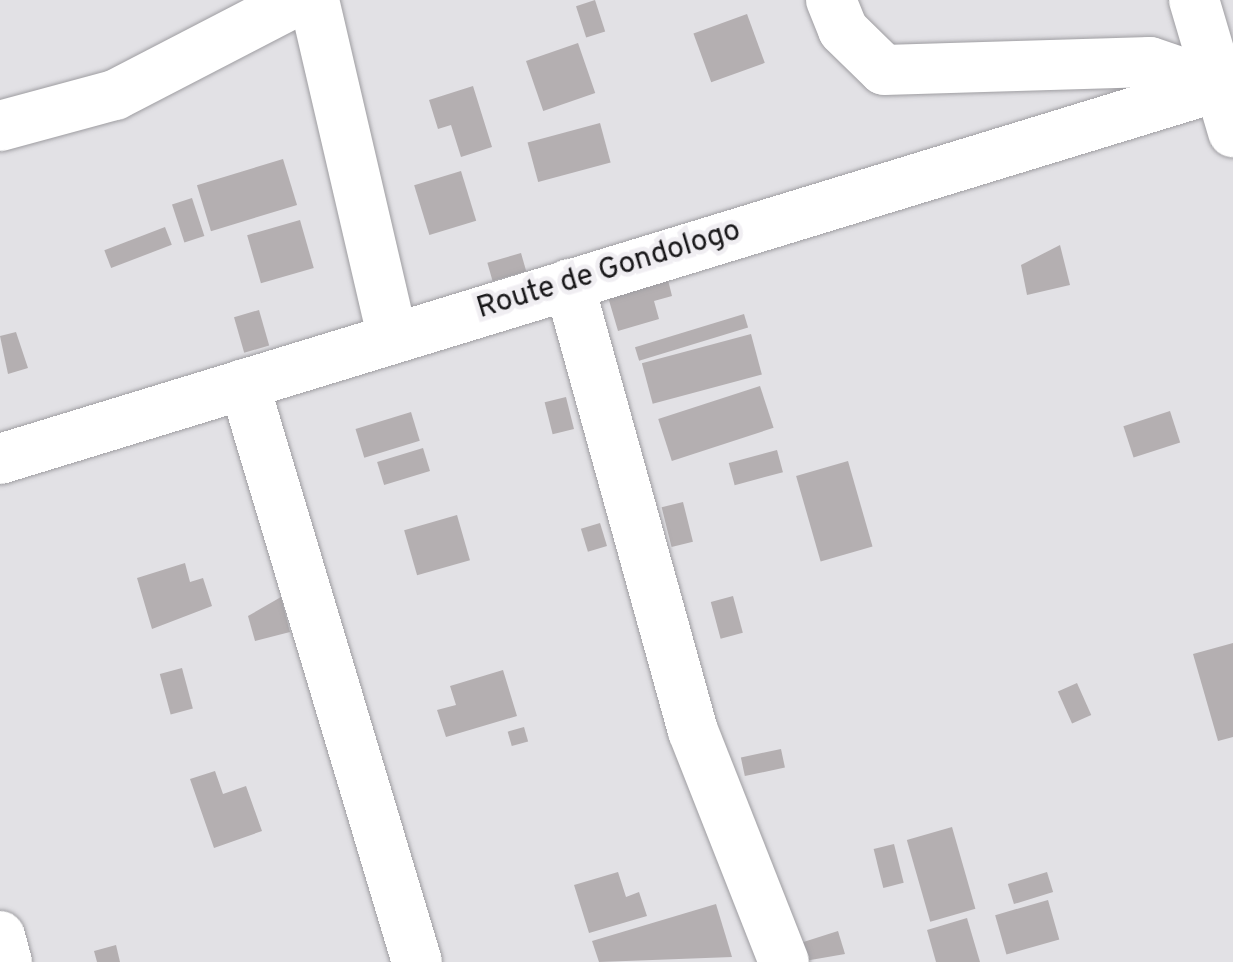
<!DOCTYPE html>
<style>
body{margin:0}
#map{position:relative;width:1233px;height:962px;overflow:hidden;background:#e2e1e5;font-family:Overpass,sans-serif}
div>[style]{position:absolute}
.building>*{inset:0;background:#b4afb1;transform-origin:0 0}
.roads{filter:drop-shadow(0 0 2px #9e9da1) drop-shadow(0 0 2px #9e9da1)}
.minor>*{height:50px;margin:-25px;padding:0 25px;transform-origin:25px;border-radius:25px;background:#fff}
span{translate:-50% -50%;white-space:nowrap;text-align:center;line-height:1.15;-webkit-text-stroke:9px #f0eef2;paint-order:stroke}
.street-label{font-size:30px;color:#181719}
</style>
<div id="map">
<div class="building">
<div style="left:595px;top:0;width:33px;height:20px;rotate:72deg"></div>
<div style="left:747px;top:14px;width:52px;height:57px;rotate:70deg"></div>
<div style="left:578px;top:43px;width:53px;height:55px;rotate:71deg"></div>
<div style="clip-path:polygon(473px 86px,492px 147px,461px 157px,451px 125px,438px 129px,429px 100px)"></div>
<div style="left:600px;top:123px;width:41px;height:75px;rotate:75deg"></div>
<div style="left:283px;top:159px;width:48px;height:90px;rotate:73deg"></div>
<div style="left:461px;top:171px;width:52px;height:49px;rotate:73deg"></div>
<div style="left:192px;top:198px;width:40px;height:21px;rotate:72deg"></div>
<div style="left:300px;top:220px;width:50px;height:55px;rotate:74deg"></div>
<div style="left:165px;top:227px;width:19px;height:65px;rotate:69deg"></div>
<div style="clip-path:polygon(1060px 245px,1070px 285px,1027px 295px,1021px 265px)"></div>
<div style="left:521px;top:253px;width:19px;height:35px;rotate:74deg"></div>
<div style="clip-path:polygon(668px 280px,672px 296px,654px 301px,659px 319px,618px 331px,608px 297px)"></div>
<div style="left:259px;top:310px;width:37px;height:26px;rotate:74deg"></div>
<div style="left:744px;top:314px;width:14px;height:114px;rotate:73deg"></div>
<div style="clip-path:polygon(16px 332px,28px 368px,8px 374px,0 336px)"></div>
<div style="left:751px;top:334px;width:42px;height:113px;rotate:75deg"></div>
<div style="left:760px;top:386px;width:44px;height:107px;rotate:72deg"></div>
<div style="left:566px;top:397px;width:33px;height:22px;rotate:76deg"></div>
<div style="left:1170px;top:411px;width:33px;height:49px;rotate:72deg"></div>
<div style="left:411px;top:412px;width:30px;height:58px;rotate:73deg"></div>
<div style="left:423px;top:448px;width:24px;height:48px;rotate:73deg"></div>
<div style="left:777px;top:450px;width:23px;height:50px;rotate:75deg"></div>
<div style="left:848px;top:461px;width:89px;height:54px;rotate:74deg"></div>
<div style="left:683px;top:502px;width:41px;height:22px;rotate:76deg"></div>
<div style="left:457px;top:515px;width:47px;height:55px;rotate:74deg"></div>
<div style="left:600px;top:523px;width:24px;height:20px;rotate:73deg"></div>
<div style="clip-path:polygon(185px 563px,190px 582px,203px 578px,212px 606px,152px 629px,137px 578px)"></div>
<div style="left:733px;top:596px;width:38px;height:23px;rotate:75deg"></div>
<div style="clip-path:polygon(281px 597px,290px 632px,255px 641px,248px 616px)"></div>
<div style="clip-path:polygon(1233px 643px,1233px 737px,1218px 741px,1193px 654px)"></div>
<div style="left:182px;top:668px;width:42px;height:23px;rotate:75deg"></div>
<div style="clip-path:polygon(503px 670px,517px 716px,446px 737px,437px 710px,456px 705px,450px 686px)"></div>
<div style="left:1077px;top:683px;width:35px;height:21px;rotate:66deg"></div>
<div style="left:524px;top:727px;width:15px;height:17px;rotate:74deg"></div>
<div style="left:781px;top:749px;width:19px;height:41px;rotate:78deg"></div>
<div style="clip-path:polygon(215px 771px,223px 794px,246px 786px,262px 831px,214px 848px,190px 779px)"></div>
<div style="left:952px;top:827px;width:85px;height:47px;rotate:74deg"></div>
<div style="left:894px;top:844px;width:40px;height:21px;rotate:76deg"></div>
<div style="clip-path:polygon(618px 872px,626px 897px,639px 892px,647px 916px,589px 933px,574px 885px)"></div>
<div style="left:1047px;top:872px;width:21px;height:41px;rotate:73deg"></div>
<div style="left:1048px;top:900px;width:41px;height:55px;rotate:74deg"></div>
<div style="clip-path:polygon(716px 904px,732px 957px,599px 962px,592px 941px)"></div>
<div style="clip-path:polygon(967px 918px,980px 962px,936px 962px,927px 930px)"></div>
<div style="clip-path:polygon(838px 931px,845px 954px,799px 962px,794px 945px)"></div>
<div style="clip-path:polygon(116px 945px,120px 962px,97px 962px,94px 951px)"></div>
</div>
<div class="roads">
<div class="minor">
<div style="left:314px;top:0;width:343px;rotate:76.9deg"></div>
<div style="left:831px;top:0;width:32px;rotate:68deg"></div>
<div style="left:843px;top:30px;width:57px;rotate:44.3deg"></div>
<div style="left:884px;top:70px;width:266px;rotate:-1.7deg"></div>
<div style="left:1150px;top:62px;width:74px;rotate:18.9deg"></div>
<div style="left:1194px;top:0;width:138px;rotate:73.5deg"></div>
<div style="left:0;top:126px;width:119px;rotate:-15.1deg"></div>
<div style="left:115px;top:95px;width:206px;rotate:-27.4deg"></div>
<div style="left:569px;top:284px;width:464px;rotate:74.5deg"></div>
<div style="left:693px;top:731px;width:248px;rotate:68.5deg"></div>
<div style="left:244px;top:384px;width:603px;rotate:73.34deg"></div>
<div style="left:0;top:459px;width:1289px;rotate:-17deg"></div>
<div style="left:0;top:936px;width:27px;rotate:75deg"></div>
</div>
</div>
<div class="street-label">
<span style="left:609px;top:271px;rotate:-17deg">Route de Gondologo</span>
</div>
</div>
